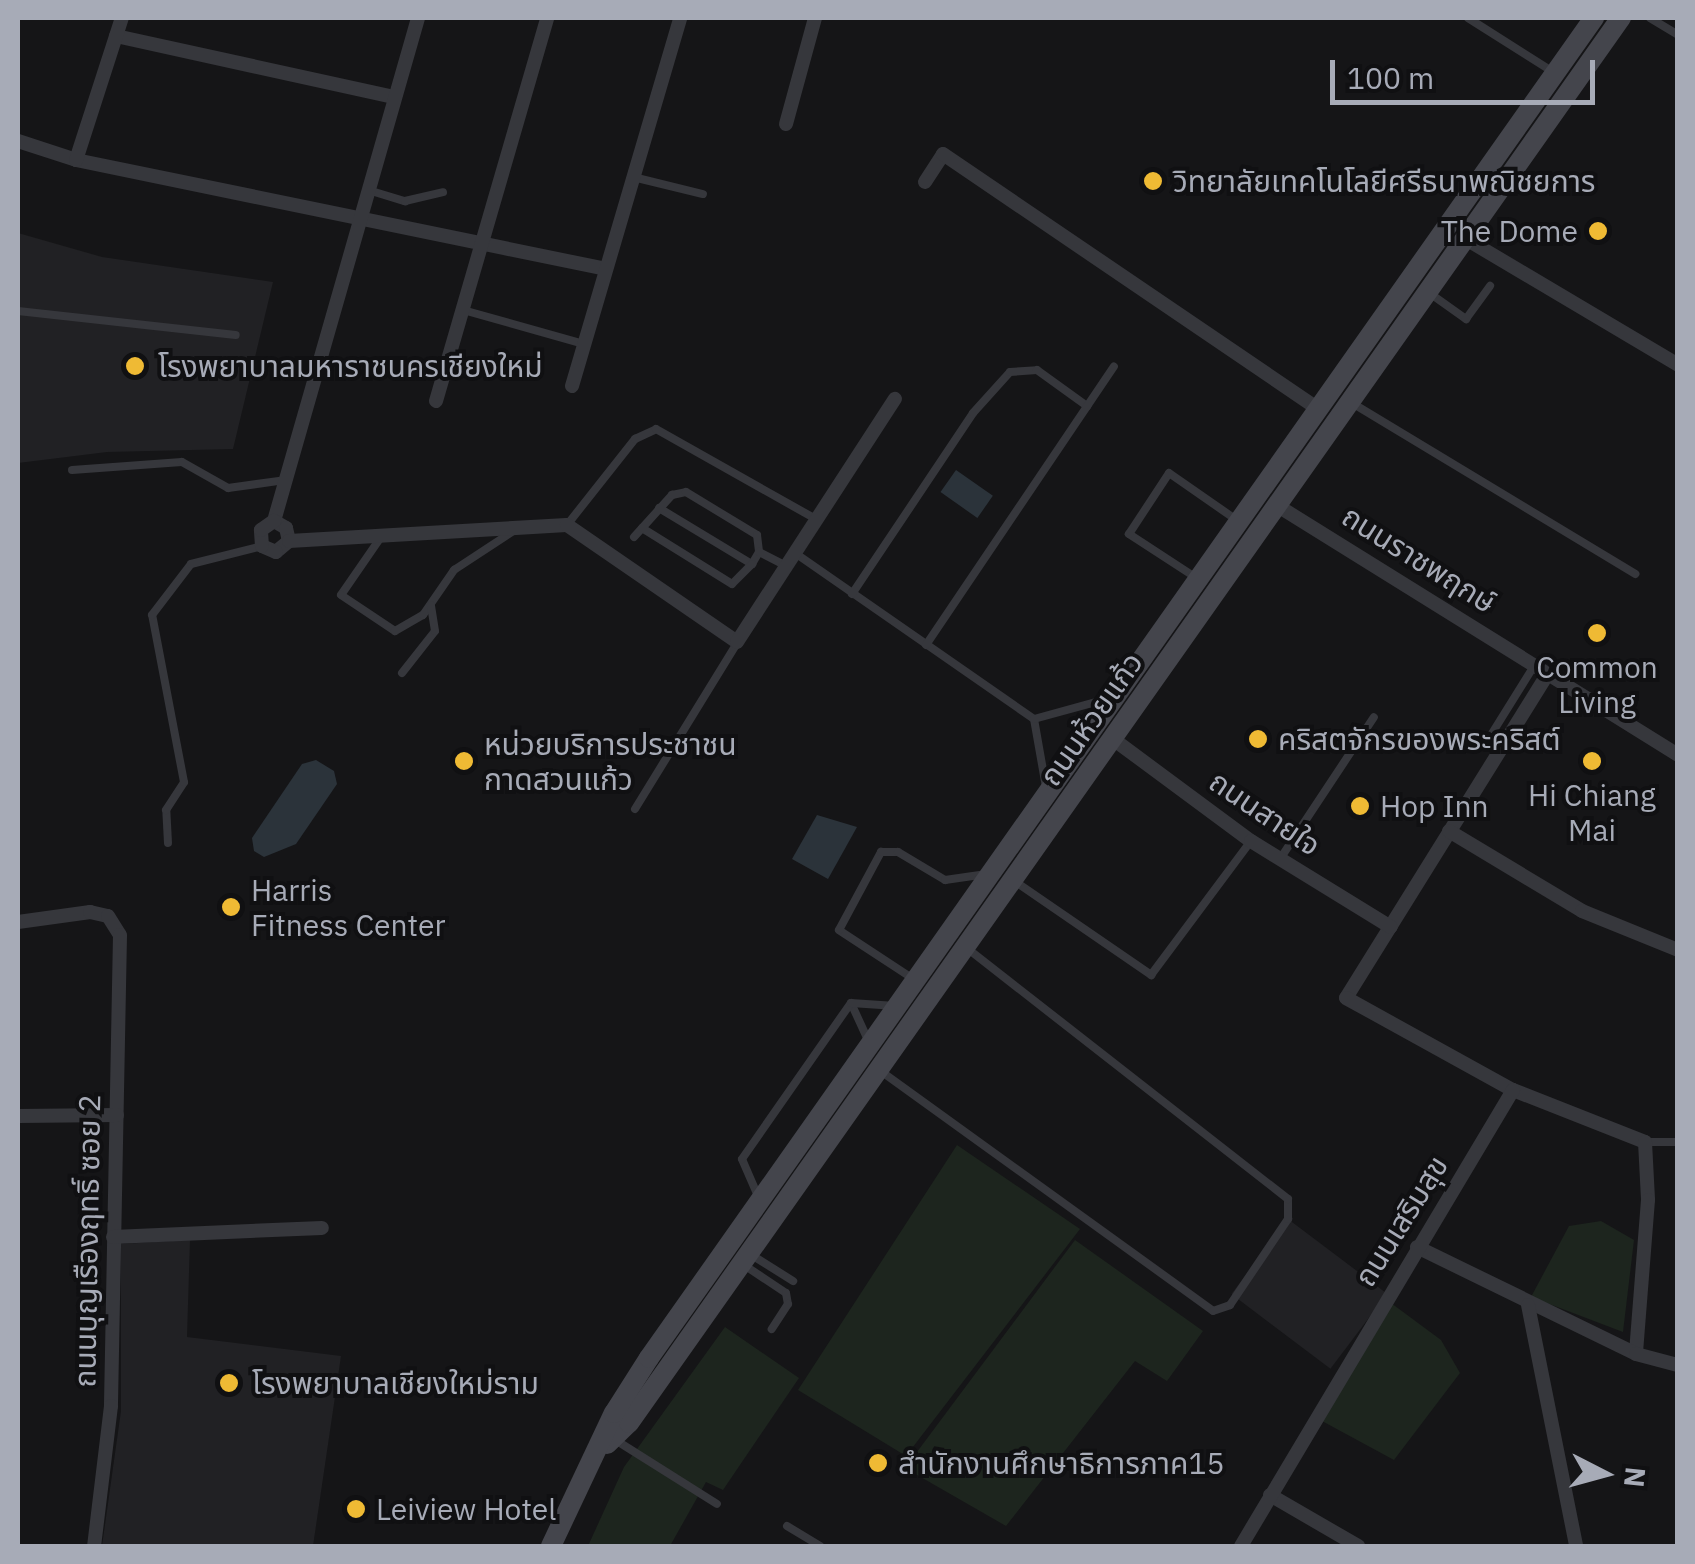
<!DOCTYPE html>
<meta charset="utf-8">
<style>
body{margin:0}
#map{position:relative;width:1695px;height:1564px;overflow:hidden;background:#151517;font-family:"IBM Plex Sans","Noto Sans Thai",sans-serif}
div>[style]{position:absolute}
.built>*{inset:0;background:#212124;transform-origin:0 0}
.green>*{inset:0;background:#1d251e}
.water>*{inset:0;background:#2b333a;transform-origin:0 0}
.lane>*{height:8px;margin:-4px;padding:0 4px;transform-origin:4px;border-radius:4px;background:#36373c}
.street>*{height:14px;margin:-7px;padding:0 7px;transform-origin:7px;border-radius:7px;background:#36373c}
.secondary>*{height:20px;margin:-10px;padding:0 10px;transform-origin:10px;border-radius:10px;background:#44454c}
.dots>*{width:28px;height:28px;translate:-50% -50%;box-sizing:border-box;border:5px solid #101012;border-radius:50%}
span{translate:-50% -50%;white-space:nowrap;text-align:center;line-height:1.15;-webkit-text-stroke:8px #101012;paint-order:stroke}
.poi-label{font-size:30px;color:#a7abb7}
.left{translate:0 -50%;text-align:left}
.right{translate:-100% -50%;text-align:right}
.street-label{font-size:30px;color:#a7abb7}
.frame{position:absolute;inset:0;border:20px solid #a7abb7;pointer-events:none}
.north{position:absolute;left:1555px;top:1424px;width:100px;height:100px;-webkit-text-stroke:8px #101012;paint-order:stroke;rotate:96deg;font-size:28px;font-weight:700;line-height:40px;text-align:center;color:#a7abb7}
.north::after{content:'';display:block;margin:auto;width:35px;height:45px;background:#a7abb7;clip-path:polygon(50% 0,100% 100%,50% 72%,0 100%)}
.scale{position:absolute;left:1330px;top:60px;width:265px;height:45px;box-sizing:border-box;border:5px solid #a7abb7;border-top:0;padding-left:12px;font-size:30px;line-height:35px;white-space:nowrap;color:#a7abb7;-webkit-text-stroke:8px #101012;paint-order:stroke}
</style>
<div id="map">
<div class="built">
<div style="clip-path:polygon(18px 233px,102px 257px,273px 282px,233px 449px,107px 452px,18px 463px)"></div>
<div style="left:1288px;top:1219px;width:124px;height:94px;rotate:37deg"></div>
<div style="clip-path:polygon(190px 1240px,187px 1337px,341px 1356px,313px 1546px,102px 1546px,121px 1411px,121px 1244px)"></div>
</div>
<div class="green">
<div style="clip-path:polygon(957px 1145px,1080px 1229px,906px 1456px,798px 1390px)"></div>
<div style="clip-path:polygon(1601px 1221px,1634px 1240px,1623px 1332px,1531px 1297px,1569px 1226px)"></div>
<div style="clip-path:polygon(1075px 1240px,1203px 1331px,1167px 1381px,1135px 1361px,1006px 1526px,905px 1468px)"></div>
<div style="clip-path:polygon(1391px 1303px,1441px 1340px,1460px 1373px,1394px 1460px,1322px 1421px)"></div>
<div style="clip-path:polygon(725px 1327px,799px 1378px,723px 1490px,706px 1482px,670px 1546px,588px 1546px,624px 1467px)"></div>
</div>
<div class="water">
<div style="left:956px;top:470px;width:45px;height:27px;rotate:35deg"></div>
<div style="clip-path:polygon(316px 760px,334px 771px,337px 784px,296px 844px,264px 857px,254px 851px,252px 838px,302px 764px)"></div>
<div style="clip-path:polygon(817px 815px,857px 827px,828px 879px,792px 859px)"></div>
</div>
<div class="lane">
<div style="left:1468px;top:18px;width:103px;rotate:32.3deg"></div>
<div style="left:1650px;top:18px;width:33px;rotate:31deg"></div>
<div style="left:633px;top:177px;width:72px;rotate:13.7deg"></div>
<div style="left:368px;top:190px;width:39px;rotate:17deg"></div>
<div style="left:405px;top:201px;width:39px;rotate:-13deg"></div>
<div style="left:1428px;top:292px;width:47px;rotate:35.4deg"></div>
<div style="left:1466px;top:319px;width:41px;rotate:-54deg"></div>
<div style="left:463px;top:310px;width:126px;rotate:15.7deg"></div>
<div style="left:18px;top:311px;width:219px;rotate:6.3deg"></div>
<div style="left:1352px;top:403px;width:331px;rotate:31.1deg"></div>
<div style="left:72px;top:470px;width:110px;rotate:-4.2deg"></div>
<div style="left:182px;top:462px;width:53px;rotate:29.5deg"></div>
<div style="left:228px;top:488px;width:59px;rotate:-7.9deg"></div>
<div style="left:659px;top:508px;width:109px;rotate:31.1deg"></div>
<div style="left:752px;top:564px;width:14px;rotate:-60deg"></div>
<div style="left:567px;top:525px;width:110px;rotate:-51.7deg"></div>
<div style="left:635px;top:439px;width:23px;rotate:-25deg"></div>
<div style="left:656px;top:429px;width:184px;rotate:29.4deg"></div>
<div style="left:642px;top:528px;width:106px;rotate:31.9deg"></div>
<div style="left:732px;top:584px;width:28px;rotate:-45deg"></div>
<div style="left:381px;top:537px;width:70px;rotate:124.6deg"></div>
<div style="left:341px;top:595px;width:65px;rotate:33.7deg"></div>
<div style="left:395px;top:631px;width:32px;rotate:-30deg"></div>
<div style="left:423px;top:615px;width:55px;rotate:-55.4deg"></div>
<div style="left:454px;top:570px;width:73px;rotate:-33.3deg"></div>
<div style="left:634px;top:537px;width:57px;rotate:-47.9deg"></div>
<div style="left:672px;top:495px;width:14px;rotate:-12deg"></div>
<div style="left:686px;top:492px;width:83px;rotate:31.2deg"></div>
<div style="left:757px;top:535px;width:17px;rotate:83deg"></div>
<div style="left:759px;top:552px;width:31px;rotate:27deg"></div>
<div style="left:795px;top:553px;width:291px;rotate:34.8deg"></div>
<div style="left:1034px;top:719px;width:69px;rotate:80deg"></div>
<div style="left:1195px;top:577px;width:79px;rotate:-146.9deg"></div>
<div style="left:1129px;top:534px;width:73px;rotate:-56.7deg"></div>
<div style="left:1169px;top:473px;width:84px;rotate:34.8deg"></div>
<div style="left:852px;top:594px;width:218px;rotate:-56.2deg"></div>
<div style="left:973px;top:413px;width:55px;rotate:-47.9deg"></div>
<div style="left:1010px;top:372px;width:27px;rotate:-4deg"></div>
<div style="left:1037px;top:370px;width:62px;rotate:35.8deg"></div>
<div style="left:926px;top:645px;width:336px;rotate:-56deg"></div>
<div style="left:402px;top:673px;width:53px;rotate:-51.8deg"></div>
<div style="left:435px;top:631px;width:26px;rotate:-99deg"></div>
<div style="left:1034px;top:719px;width:76px;rotate:-15.3deg"></div>
<div style="left:1486px;top:743px;width:91px;rotate:-58.1deg"></div>
<div style="left:635px;top:809px;width:195px;rotate:-58.4deg"></div>
<div style="left:168px;top:843px;width:33px;rotate:-93deg"></div>
<div style="left:166px;top:810px;width:33px;rotate:-57deg"></div>
<div style="left:184px;top:782px;width:170px;rotate:-100.8deg"></div>
<div style="left:152px;top:615px;width:64px;rotate:-52.6deg"></div>
<div style="left:191px;top:564px;width:73px;rotate:-14.2deg"></div>
<div style="left:1280px;top:859px;width:170px;rotate:-56.5deg"></div>
<div style="left:1013px;top:880px;width:168px;rotate:34.5deg"></div>
<div style="left:1151px;top:975px;width:167px;rotate:-53.3deg"></div>
<div style="left:915px;top:980px;width:91px;rotate:-146.7deg"></div>
<div style="left:839px;top:930px;width:89px;rotate:-61.7deg"></div>
<div style="left:881px;top:852px;width:17px"></div>
<div style="left:898px;top:852px;width:55px;rotate:30.8deg"></div>
<div style="left:945px;top:880px;width:42px;rotate:-8.1deg"></div>
<div style="left:851px;top:1003px;width:41px;rotate:65.3deg"></div>
<div style="left:882px;top:1072px;width:408px;rotate:35.8deg"></div>
<div style="left:1213px;top:1311px;width:18px;rotate:-19deg"></div>
<div style="left:1230px;top:1305px;width:104px;rotate:-56deg"></div>
<div style="left:1288px;top:1219px;width:20px;rotate:-90deg"></div>
<div style="left:1288px;top:1199px;width:405px;rotate:-142deg"></div>
<div style="left:1645px;top:1142px;width:33px"></div>
<div style="left:758px;top:1196px;width:40px;rotate:-113.4deg"></div>
<div style="left:742px;top:1159px;width:190px;rotate:-55.1deg"></div>
<div style="left:851px;top:1003px;width:45px;rotate:3.8deg"></div>
<div style="left:750px;top:1254px;width:51px;rotate:32.1deg"></div>
<div style="left:744px;top:1265px;width:50px;rotate:33.7deg"></div>
<div style="left:786px;top:1293px;width:11px;rotate:80deg"></div>
<div style="left:788px;top:1304px;width:30px;rotate:123deg"></div>
<div style="left:617px;top:1441px;width:118px;rotate:32.2deg"></div>
<div style="left:787px;top:1526px;width:39px;rotate:31deg"></div>
</div>
<div class="street">
<div style="left:116px;top:36px;width:285px;rotate:12.4deg"></div>
<div style="left:786px;top:124px;width:110px;rotate:-74.7deg"></div>
<div style="left:18px;top:141px;width:61px;rotate:18.1deg"></div>
<div style="left:76px;top:160px;width:541px;rotate:11.62deg"></div>
<div style="left:76px;top:160px;width:149px;rotate:-72.1deg"></div>
<div style="left:925px;top:182px;width:33px;rotate:-57deg"></div>
<div style="left:943px;top:154px;width:453px;rotate:34.2deg"></div>
<div style="left:1466px;top:239px;width:247px;rotate:30.7deg"></div>
<div style="left:572px;top:386px;width:384px;rotate:-73.6deg"></div>
<div style="left:436px;top:401px;width:399px;rotate:-73.8deg"></div>
<div style="left:1278px;top:506px;width:471px;rotate:31.9deg"></div>
<div style="left:274px;top:521px;width:523px;rotate:-74.02deg"></div>
<div style="left:274px;top:521px;width:14px;rotate:30deg"></div>
<div style="left:286px;top:528px;width:13px;rotate:77deg"></div>
<div style="left:289px;top:541px;width:17px;rotate:140deg"></div>
<div style="left:276px;top:552px;width:15px;rotate:-157deg"></div>
<div style="left:262px;top:546px;width:16px;rotate:-94deg"></div>
<div style="left:261px;top:530px;width:16px;rotate:-35deg"></div>
<div style="left:289px;top:541px;width:278px;rotate:-3.3deg"></div>
<div style="left:567px;top:525px;width:206px;rotate:34.5deg"></div>
<div style="left:737px;top:642px;width:290px;rotate:-57deg"></div>
<div style="left:1547px;top:675px;width:380px;rotate:121.9deg"></div>
<div style="left:1346px;top:998px;width:191px;rotate:28.9deg"></div>
<div style="left:1513px;top:1090px;width:142px;rotate:21.5deg"></div>
<div style="left:1645px;top:1142px;width:58px;rotate:87deg"></div>
<div style="left:1648px;top:1200px;width:154px;rotate:94.5deg"></div>
<div style="left:1113px;top:739px;width:172px;rotate:36.5deg"></div>
<div style="left:1251px;top:841px;width:164px;rotate:31.6deg"></div>
<div style="left:1449px;top:831px;width:155px;rotate:31deg"></div>
<div style="left:1582px;top:911px;width:104px;rotate:22.1deg"></div>
<div style="left:18px;top:922px;width:73px;rotate:-7.9deg"></div>
<div style="left:90px;top:912px;width:18px;rotate:13deg"></div>
<div style="left:108px;top:916px;width:22px;rotate:58deg"></div>
<div style="left:120px;top:935px;width:471px;rotate:91.1deg"></div>
<div style="left:111px;top:1406px;width:141px;rotate:96.9deg"></div>
<div style="left:18px;top:1116px;width:99px;rotate:-0.6deg"></div>
<div style="left:113px;top:1237px;width:209px;rotate:-2.5deg"></div>
<div style="left:1417px;top:1247px;width:244px;rotate:26deg"></div>
<div style="left:1636px;top:1354px;width:43px;rotate:14.7deg"></div>
<div style="left:1528px;top:1305px;width:246px;rotate:78.7deg"></div>
<div style="left:1270px;top:1495px;width:102px;rotate:30.1deg"></div>
<div style="left:1241px;top:1546px;width:531px;rotate:-59.18deg"></div>
</div>
<div class="secondary">
<div style="left:607px;top:1444px;width:30px;rotate:-44deg"></div>
<div style="left:629px;top:1423px;width:1720px;rotate:-54.78deg"></div>
<div style="left:551px;top:1546px;width:147px;rotate:-64.7deg"></div>
<div style="left:614px;top:1413px;width:65px;rotate:-57.5deg"></div>
<div style="left:649px;top:1358px;width:1640px;rotate:-54.81deg"></div>
</div>
<div class="dots">
<div style="left:1153px;top:181px;background:#efba34"></div>
<div style="left:1598px;top:231px;background:#efba34"></div>
<div style="left:135px;top:366px;background:#efba34"></div>
<div style="left:1597px;top:633px;background:#efba34"></div>
<div style="left:1258px;top:739px;background:#efba34"></div>
<div style="left:464px;top:761px;background:#efba34"></div>
<div style="left:1592px;top:761px;background:#efba34"></div>
<div style="left:1360px;top:806px;background:#efba34"></div>
<div style="left:231px;top:907px;background:#efba34"></div>
<div style="left:229px;top:1383px;background:#efba34"></div>
<div style="left:878px;top:1463px;background:#efba34"></div>
<div style="left:356px;top:1509px;background:#efba34"></div>
</div>
<div class="poi-label">
<span class="left" style="left:1173px;top:181px">วิทยาลัยเทคโนโลยีศรีธนาพณิชยการ</span>
<span class="right" style="left:1578px;top:231px">The Dome</span>
<span class="left" style="left:158px;top:366px">โรงพยาบาลมหาราชนครเชียงใหม่</span>
<span style="left:1597px;top:684px">Common<br>Living</span>
<span class="left" style="left:1278px;top:739px">คริสตจักรของพระคริสต์</span>
<span class="left" style="left:484px;top:761px">หน่วยบริการประชาชน<br>กาดสวนแก้ว</span>
<span style="left:1592px;top:812px">Hi Chiang<br>Mai</span>
<span class="left" style="left:1380px;top:806px">Hop Inn</span>
<span class="left" style="left:251px;top:907px">Harris<br>Fitness Center</span>
<span class="left" style="left:252px;top:1383px">โรงพยาบาลเชียงใหม่ราม</span>
<span class="left" style="left:898px;top:1463px">สำนักงานศึกษาธิการภาค15</span>
<span class="left" style="left:376px;top:1509px">Leiview Hotel</span>
</div>
<div class="street-label">
<span style="left:1419px;top:559px;rotate:32deg">ถนนราชพฤกษ์</span>
<span style="left:1091px;top:719px;rotate:-55deg">ถนนห้วยแก้ว</span>
<span style="left:1265px;top:813px;rotate:34deg">ถนนสายใจ</span>
<span style="left:1401px;top:1221px;rotate:-58deg">ถนนเสริมสุข</span>
<span style="left:87px;top:1241px;rotate:-89deg">ถนนบุญเรืองฤทธิ์ ซอย 2</span>
</div>
<div class="frame"></div>
<div class="north">N</div>
<div class="scale">100 m</div>
</div>
